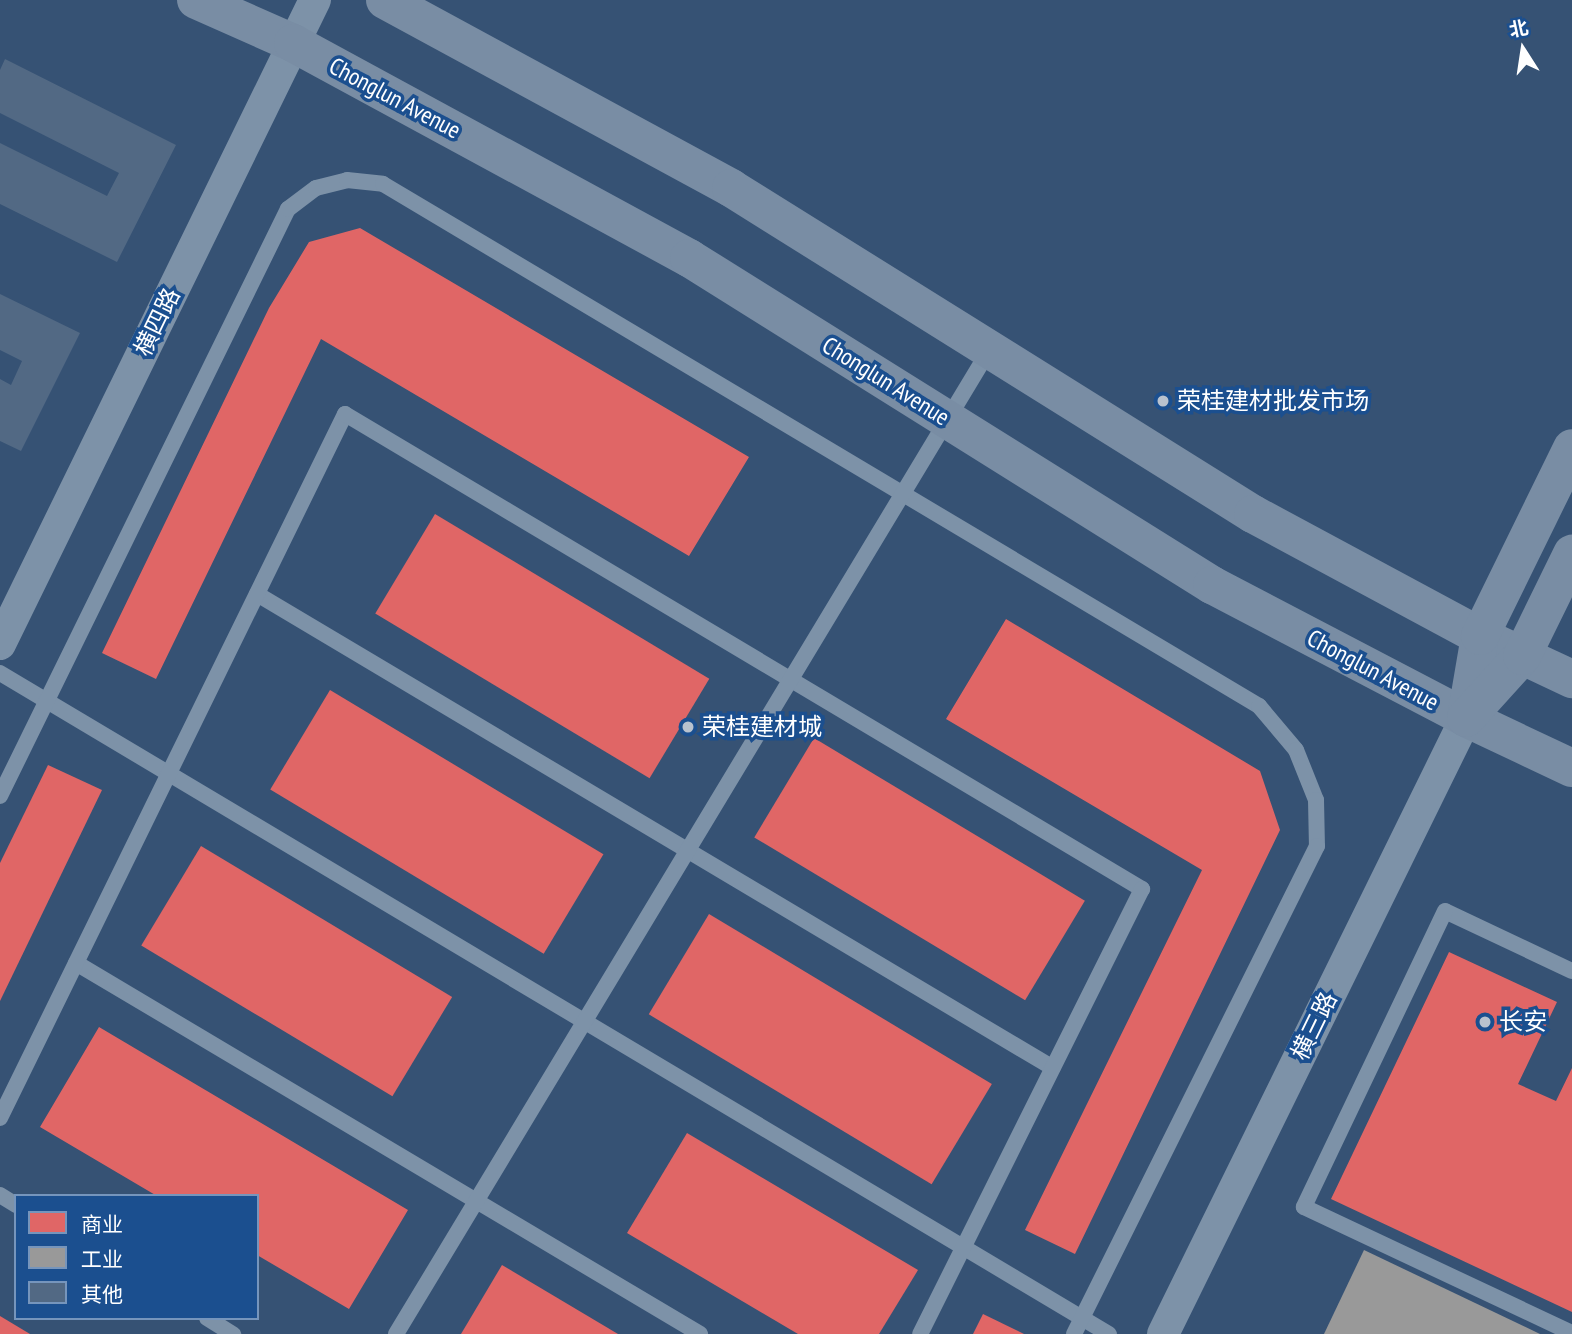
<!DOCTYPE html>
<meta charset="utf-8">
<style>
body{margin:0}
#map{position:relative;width:1572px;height:1334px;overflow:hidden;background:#365274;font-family:"PT Sans Narrow","Noto Sans SC",sans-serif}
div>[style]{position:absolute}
.shops>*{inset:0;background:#e06666;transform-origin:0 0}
.industry>*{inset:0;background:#999}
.building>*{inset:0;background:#526984}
.lane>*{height:16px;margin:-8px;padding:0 8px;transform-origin:8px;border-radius:8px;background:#7d92a8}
.street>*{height:32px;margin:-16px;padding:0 16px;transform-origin:16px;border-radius:16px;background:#7d92a8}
.secondary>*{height:38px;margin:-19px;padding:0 19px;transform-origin:19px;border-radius:19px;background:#798da4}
.dots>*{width:19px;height:19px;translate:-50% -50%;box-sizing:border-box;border:4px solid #1b4f8f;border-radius:50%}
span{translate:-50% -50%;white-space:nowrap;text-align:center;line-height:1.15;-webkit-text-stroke:7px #1b4f8f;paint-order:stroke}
.street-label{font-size:24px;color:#fff}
.poi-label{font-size:24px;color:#fff}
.left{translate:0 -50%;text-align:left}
.legend{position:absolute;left:14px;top:1194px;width:245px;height:126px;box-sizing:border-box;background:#1b4f8f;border:2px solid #7695bc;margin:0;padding:9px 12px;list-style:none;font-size:21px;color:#fff}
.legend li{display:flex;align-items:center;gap:14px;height:35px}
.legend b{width:35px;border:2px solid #7695bc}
.north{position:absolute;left:1488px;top:14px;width:70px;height:70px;-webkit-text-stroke:5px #1b4f8f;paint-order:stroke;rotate:348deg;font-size:19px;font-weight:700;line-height:28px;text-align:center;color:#fff}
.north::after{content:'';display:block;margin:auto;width:24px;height:32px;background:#fff;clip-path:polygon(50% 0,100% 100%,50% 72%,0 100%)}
</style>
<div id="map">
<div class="shops">
<div style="clip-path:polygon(360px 228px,749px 457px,689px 556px,321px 339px,156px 679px,102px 653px,269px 308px,309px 242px)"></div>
<div style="left:435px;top:514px;width:320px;height:116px;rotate:31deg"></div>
<div style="clip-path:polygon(1006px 619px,1260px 771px,1280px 830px,1075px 1254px,1025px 1230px,1202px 870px,946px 719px)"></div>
<div style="left:330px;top:690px;width:319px;height:116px;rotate:31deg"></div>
<div style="left:814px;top:738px;width:316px;height:116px;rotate:31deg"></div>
<div style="clip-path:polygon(48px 765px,102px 790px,0 1001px,0 863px)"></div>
<div style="left:201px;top:846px;width:293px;height:116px;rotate:31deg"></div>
<div style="left:709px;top:914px;width:330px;height:117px;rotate:31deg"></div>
<div style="clip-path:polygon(1449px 952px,1557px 1002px,1518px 1084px,1556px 1101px,1572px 1068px,1572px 1312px,1331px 1199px)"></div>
<div style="clip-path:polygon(99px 1027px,408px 1210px,349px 1309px,257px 1255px,257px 1196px,157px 1196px,40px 1127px)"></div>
<div style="clip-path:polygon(687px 1133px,918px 1270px,879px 1334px,798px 1334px,627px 1233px)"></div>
<div style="clip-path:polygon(502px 1265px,618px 1334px,461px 1334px)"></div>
<div style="clip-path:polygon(983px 1314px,1024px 1334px,973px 1334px)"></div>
<div style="clip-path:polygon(0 1316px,30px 1334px,0 1334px)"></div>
</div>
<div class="industry">
<div style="clip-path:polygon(1364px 1250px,1540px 1334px,1324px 1334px)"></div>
</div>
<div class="building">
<div style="clip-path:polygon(5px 59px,176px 145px,117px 262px,0 204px,0 143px,107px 196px,119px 173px,0 113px,0 70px)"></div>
<div style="clip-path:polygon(0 294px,80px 333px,21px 451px,0 441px,0 379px,11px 385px,22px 361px,0 350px)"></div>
</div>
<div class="lane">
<div style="left:257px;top:594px;width:926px;rotate:30.77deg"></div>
<div style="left:0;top:673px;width:1291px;rotate:30.8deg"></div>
<div style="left:0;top:796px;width:654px;rotate:-63.87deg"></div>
<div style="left:288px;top:209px;width:35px;rotate:-37deg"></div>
<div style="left:316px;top:188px;width:32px;rotate:-14deg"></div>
<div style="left:347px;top:180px;width:36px;rotate:6deg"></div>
<div style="left:383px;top:184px;width:1020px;rotate:30.79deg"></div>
<div style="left:1259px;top:706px;width:57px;rotate:49.9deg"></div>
<div style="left:1296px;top:750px;width:54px;rotate:68.2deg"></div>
<div style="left:1316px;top:800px;width:46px;rotate:88.8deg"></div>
<div style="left:1317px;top:846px;width:545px;rotate:116.47deg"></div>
<div style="left:76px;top:963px;width:726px;rotate:30.73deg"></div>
<div style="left:1572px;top:971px;width:140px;rotate:-154.7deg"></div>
<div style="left:1445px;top:911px;width:328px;rotate:115.5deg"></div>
<div style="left:1304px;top:1207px;width:296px;rotate:25.2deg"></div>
<div style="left:0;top:1118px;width:784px;rotate:-63.89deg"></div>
<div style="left:345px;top:414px;width:928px;rotate:30.79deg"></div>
<div style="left:1142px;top:889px;width:497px;rotate:116.5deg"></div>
<div style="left:0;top:1195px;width:19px;rotate:32deg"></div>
<div style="left:207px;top:1318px;width:31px;rotate:32deg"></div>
<div style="left:396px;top:1334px;width:1150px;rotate:-58.91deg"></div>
</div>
<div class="street">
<div style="left:0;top:644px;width:717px;rotate:-63.94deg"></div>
<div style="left:1163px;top:1334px;width:686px;rotate:-63.81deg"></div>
</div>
<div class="secondary">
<div style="left:196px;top:0;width:106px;rotate:23.9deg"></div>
<div style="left:293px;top:43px;width:451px;rotate:28.5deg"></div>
<div style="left:689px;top:258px;width:617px;rotate:32.02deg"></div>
<div style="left:1212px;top:585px;width:287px;rotate:27.6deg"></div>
<div style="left:1466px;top:718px;width:117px;rotate:25.3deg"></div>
<div style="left:385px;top:0;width:394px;rotate:28.5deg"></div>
<div style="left:731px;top:188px;width:615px;rotate:31.99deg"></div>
<div style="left:1253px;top:514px;width:258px;rotate:28.3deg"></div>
<div style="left:1480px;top:636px;width:102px;rotate:25.1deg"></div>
<div style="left:1466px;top:718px;width:83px;rotate:-80.3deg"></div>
<div style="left:1480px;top:636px;width:209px;rotate:-63.9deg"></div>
<div style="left:1466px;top:718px;width:84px;rotate:-47.9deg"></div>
<div style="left:1522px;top:656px;width:114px;rotate:-63.9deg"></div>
</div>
<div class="dots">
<div style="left:1163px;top:401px;background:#b9c2ce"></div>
<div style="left:688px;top:727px;background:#b9c2ce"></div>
<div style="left:1485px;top:1022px;background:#b9c2ce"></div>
</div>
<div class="street-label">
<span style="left:395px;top:98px;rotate:28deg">Chonglun Avenue</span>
<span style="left:157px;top:322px;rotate:-64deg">横四路</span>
<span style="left:886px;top:381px;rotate:32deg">Chonglun Avenue</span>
<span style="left:1373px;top:670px;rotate:28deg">Chonglun Avenue</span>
<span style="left:1314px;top:1026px;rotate:-64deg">横三路</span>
</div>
<div class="poi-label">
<span class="left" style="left:1177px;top:401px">荣桂建材批发市场</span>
<span class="left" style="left:702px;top:727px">荣桂建材城</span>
<span class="left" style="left:1499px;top:1022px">长安</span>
</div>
<ul class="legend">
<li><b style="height:19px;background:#e06666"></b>商业</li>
<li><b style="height:19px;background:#999"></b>工业</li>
<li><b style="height:19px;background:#526984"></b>其他</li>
</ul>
<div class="north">北</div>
</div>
